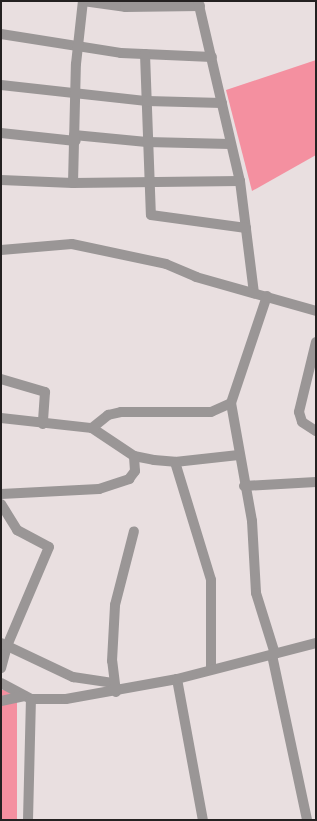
<!DOCTYPE html>
<style>
body{margin:0}
#map{position:relative;width:317px;height:821px;overflow:hidden;background:#e9dfe0;font-family:Ubuntu,sans-serif}
div>[style]{position:absolute}
.forest>*{inset:0;background:#f490a0;transform-origin:0 0}
.minor>*{height:10px;margin:-5px;padding:0 5px;transform-origin:5px;border-radius:5px;background:#9a9696}
span{translate:-50% -50%;white-space:nowrap;text-align:center;line-height:1.15;-webkit-text-stroke:3px #fff;paint-order:stroke}
.frame{position:absolute;inset:0;border:2px solid #242121;pointer-events:none}
</style>
<div id="map">
<div class="forest">
<div style="clip-path:polygon(316px 60px,316px 155px,252px 191px,226px 90px)"></div>
<div style="left:17px;top:690px;width:130px;height:17px;rotate:90deg"></div>
</div>
<div class="minor">
<div style="left:83px;top:1px;width:42px;rotate:8.1deg"></div>
<div style="left:125px;top:7px;width:75px;rotate:-0.8deg"></div>
<div style="left:198px;top:1px;width:185px;rotate:76.9deg"></div>
<div style="left:240px;top:181px;width:113px;rotate:82.9deg"></div>
<div style="left:1px;top:34px;width:121px;rotate:9deg"></div>
<div style="left:121px;top:53px;width:91px;rotate:2.5deg"></div>
<div style="left:145px;top:54px;width:161px;rotate:87.9deg"></div>
<div style="left:151px;top:215px;width:96px;rotate:7.8deg"></div>
<div style="left:1px;top:85px;width:147px;rotate:6.3deg"></div>
<div style="left:147px;top:101px;width:75px;rotate:1.5deg"></div>
<div style="left:1px;top:133px;width:75px;rotate:6.1deg"></div>
<div style="left:74px;top:135px;width:73px;rotate:5.5deg"></div>
<div style="left:147px;top:142px;width:83px;rotate:1.4deg"></div>
<div style="left:1px;top:180px;width:72px;rotate:2.4deg"></div>
<div style="left:73px;top:183px;width:167px;rotate:-0.7deg"></div>
<div style="left:73px;top:183px;width:119px;rotate:-88.6deg"></div>
<div style="left:76px;top:64px;width:63px;rotate:-83.7deg"></div>
<div style="left:1px;top:250px;width:71px;rotate:-4.8deg"></div>
<div style="left:72px;top:244px;width:96px;rotate:12deg"></div>
<div style="left:166px;top:264px;width:33px;rotate:23deg"></div>
<div style="left:196px;top:277px;width:125px;rotate:15.8deg"></div>
<div style="left:267px;top:296px;width:113px;rotate:108.6deg"></div>
<div style="left:231px;top:403px;width:120px;rotate:79.9deg"></div>
<div style="left:252px;top:521px;width:72px;rotate:86.8deg"></div>
<div style="left:256px;top:593px;width:64px;rotate:72.7deg"></div>
<div style="left:316px;top:342px;width:72px;rotate:103.7deg"></div>
<div style="left:299px;top:412px;width:10px;rotate:73deg"></div>
<div style="left:302px;top:422px;width:17px;rotate:33deg"></div>
<div style="left:1px;top:379px;width:46px;rotate:16.5deg"></div>
<div style="left:45px;top:392px;width:32px;rotate:94deg"></div>
<div style="left:1px;top:418px;width:92px;rotate:6.3deg"></div>
<div style="left:92px;top:428px;width:50px;rotate:33.7deg"></div>
<div style="left:134px;top:456px;width:20px;rotate:11deg"></div>
<div style="left:154px;top:460px;width:21px;rotate:5deg"></div>
<div style="left:175px;top:462px;width:64px;rotate:-6.2deg"></div>
<div style="left:92px;top:428px;width:21px;rotate:-39deg"></div>
<div style="left:108px;top:415px;width:13px;rotate:-13deg"></div>
<div style="left:121px;top:412px;width:90px"></div>
<div style="left:211px;top:412px;width:22px;rotate:-24deg"></div>
<div style="left:175px;top:462px;width:123px;rotate:73deg"></div>
<div style="left:211px;top:580px;width:89px;rotate:90deg"></div>
<div style="left:244px;top:486px;width:72px;rotate:-3.2deg"></div>
<div style="left:1px;top:494px;width:98px;rotate:-2.9deg"></div>
<div style="left:99px;top:489px;width:32px;rotate:-18deg"></div>
<div style="left:129px;top:479px;width:10px;rotate:-53deg"></div>
<div style="left:135px;top:471px;width:15px;rotate:-94deg"></div>
<div style="left:1px;top:504px;width:31px;rotate:58deg"></div>
<div style="left:17px;top:530px;width:36px;rotate:28deg"></div>
<div style="left:49px;top:547px;width:108px;rotate:113deg"></div>
<div style="left:7px;top:646px;width:23px;rotate:105deg"></div>
<div style="left:1px;top:643px;width:80px;rotate:25.3deg"></div>
<div style="left:73px;top:677px;width:40px;rotate:8.5deg"></div>
<div style="left:272px;top:655px;width:169px;rotate:78deg"></div>
<div style="left:177px;top:679px;width:143px;rotate:79.6deg"></div>
<div style="left:1px;top:683px;width:34px;rotate:28deg"></div>
<div style="left:31px;top:699px;width:35px"></div>
<div style="left:66px;top:699px;width:113px;rotate:-10.2deg"></div>
<div style="left:177px;top:679px;width:144px;rotate:-14.5deg"></div>
<div style="left:116px;top:692px;width:31px;rotate:-97deg"></div>
<div style="left:112px;top:661px;width:56px;rotate:-86.9deg"></div>
<div style="left:115px;top:605px;width:76px;rotate:-75.6deg"></div>
<div style="left:1px;top:701px;width:24px;rotate:-12deg"></div>
<div style="left:28px;top:820px;width:121px;rotate:-88.6deg"></div>
</div>
<div class="frame"></div>
</div>
